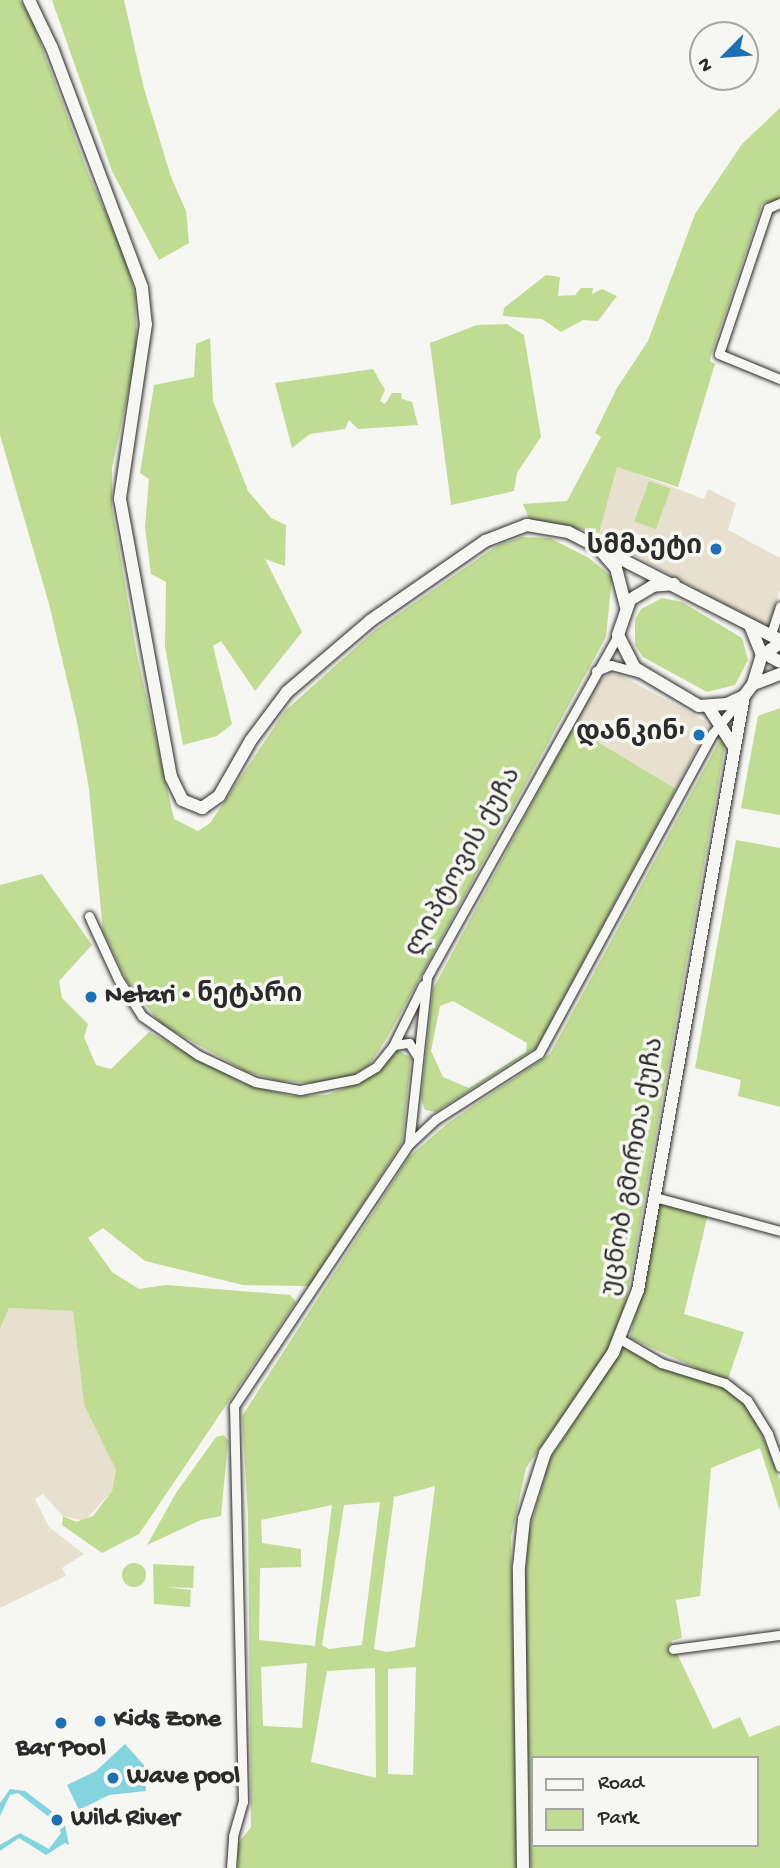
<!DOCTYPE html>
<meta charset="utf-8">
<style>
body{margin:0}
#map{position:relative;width:780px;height:1868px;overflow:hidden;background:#f6f6f2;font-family:"Gochi Hand","Noto Sans Georgian",sans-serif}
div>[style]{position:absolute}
.built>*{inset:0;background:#e8e0cf}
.green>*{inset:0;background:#c0db92;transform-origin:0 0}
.round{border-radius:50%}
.water>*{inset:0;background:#84d4df}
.roads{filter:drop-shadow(0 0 2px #2b2b2b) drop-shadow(0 0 2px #2b2b2b)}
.street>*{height:9px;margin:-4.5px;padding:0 4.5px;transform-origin:4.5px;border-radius:4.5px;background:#f6f6f2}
.secondary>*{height:12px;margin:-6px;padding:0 6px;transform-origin:6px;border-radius:6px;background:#f6f6f2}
.dots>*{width:19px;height:19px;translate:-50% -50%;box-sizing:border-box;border:4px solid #f6f6f2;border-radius:50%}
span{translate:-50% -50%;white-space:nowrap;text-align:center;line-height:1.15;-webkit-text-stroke:7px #f6f6f2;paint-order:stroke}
.poi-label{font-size:26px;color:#2b2b2b;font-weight:700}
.right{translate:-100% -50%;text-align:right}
.left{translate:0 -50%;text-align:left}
.street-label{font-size:26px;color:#2b2b2b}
.legend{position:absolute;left:531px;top:1756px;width:228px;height:91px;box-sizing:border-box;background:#f6f6f2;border:2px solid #a5a5a2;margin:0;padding:9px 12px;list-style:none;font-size:21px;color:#2b2b2b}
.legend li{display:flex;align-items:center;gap:14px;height:35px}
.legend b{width:35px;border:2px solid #a5a5a2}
.north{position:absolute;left:689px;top:21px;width:70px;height:70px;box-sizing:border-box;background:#f6f6f2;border:2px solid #a5a5a2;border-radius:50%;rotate:245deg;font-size:19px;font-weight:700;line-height:28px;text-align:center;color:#2b2b2b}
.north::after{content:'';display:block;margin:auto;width:24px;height:32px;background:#1f6fb2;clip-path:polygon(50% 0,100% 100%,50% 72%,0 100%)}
</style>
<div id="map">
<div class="built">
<div style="clip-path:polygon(617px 466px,704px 499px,708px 489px,736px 503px,728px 530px,780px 558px,780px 590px,768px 628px,598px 535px)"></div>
<div style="clip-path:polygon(610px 674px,620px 675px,705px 721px,708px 727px,676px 789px,573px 727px,599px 680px)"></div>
<div style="clip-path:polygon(9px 1308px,73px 1311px,84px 1405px,116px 1470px,112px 1491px,85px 1521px,63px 1516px,43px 1494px,35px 1499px,49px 1527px,84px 1554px,62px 1568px,66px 1576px,0 1608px,0 1329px)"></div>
</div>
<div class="green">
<div style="clip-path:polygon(0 0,20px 0,32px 20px,88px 173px,122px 249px,135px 294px,137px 351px,112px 468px,112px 507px,137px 655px,174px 819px,198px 831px,210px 823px,285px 711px,374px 631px,498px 545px,522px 537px,550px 538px,589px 558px,612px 577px,606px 637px,387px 1038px,369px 1065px,353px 1075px,314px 1083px,279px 1081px,247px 1072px,161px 1024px,128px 983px,103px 931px,89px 789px,77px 722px,49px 604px,0 435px)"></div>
<div style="clip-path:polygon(52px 0,124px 0,143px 85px,171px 177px,186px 211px,189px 243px,159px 260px,112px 171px)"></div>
<div style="clip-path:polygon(780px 108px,780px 200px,762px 204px,711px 355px,710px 361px,715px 364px,678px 487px,617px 467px,599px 533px,529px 519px,523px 504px,567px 501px,601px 437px,595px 433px,617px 388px,648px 341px,695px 214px,742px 144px)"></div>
<div style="clip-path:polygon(546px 275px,560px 277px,558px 296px,575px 295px,581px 288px,593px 288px,592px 294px,602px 289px,617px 296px,598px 321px,583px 320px,561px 332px,542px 319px,503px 316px,504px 308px)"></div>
<div style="clip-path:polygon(507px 324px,524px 335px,541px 437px,517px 473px,514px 491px,451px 505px,430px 343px,477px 325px)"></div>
<div style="clip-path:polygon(210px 338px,213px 401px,248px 491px,271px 518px,286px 525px,285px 566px,265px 559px,302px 632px,255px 691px,221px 641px,213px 646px,232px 724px,217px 736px,183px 745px,165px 647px,166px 582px,151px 574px,145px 527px,149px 479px,140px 473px,154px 385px,194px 377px,196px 344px)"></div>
<div style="clip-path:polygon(373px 369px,385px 390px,380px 401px,385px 404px,392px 393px,401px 393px,402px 399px,412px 402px,418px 425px,358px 429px,349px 420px,345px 429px,310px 434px,292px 448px,275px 383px)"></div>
<div style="left:649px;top:481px;width:23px;height:43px;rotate:20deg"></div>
<div style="clip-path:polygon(662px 598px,682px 602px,742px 638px,748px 660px,735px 685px,707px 692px,643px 657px,635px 645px,635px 620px,641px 609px)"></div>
<div style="clip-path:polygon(780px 708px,780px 815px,741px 808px,758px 716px)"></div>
<div style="clip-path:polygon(evenodd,573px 727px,676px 789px,537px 1047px,436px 1112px,425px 1110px,421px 1099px,433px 989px,573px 727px,453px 1001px,527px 1043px,526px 1052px,469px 1088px,443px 1077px,431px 1051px,440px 1006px,453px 1001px)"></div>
<div style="clip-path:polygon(evenodd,722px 736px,725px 746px,626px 1302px,608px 1349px,526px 1468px,511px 1537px,517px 1868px,238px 1868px,238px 1844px,251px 1827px,248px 1515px,242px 1416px,409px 1157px,448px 1123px,550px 1054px,722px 736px,435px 1486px,415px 1647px,387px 1652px,374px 1649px,394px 1497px,435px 1486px,722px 736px,380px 1502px,362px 1645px,329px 1649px,322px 1645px,344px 1505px,380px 1502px,722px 736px,332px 1505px,315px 1646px,259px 1640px,260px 1568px,301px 1567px,301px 1549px,262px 1543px,261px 1520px,332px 1505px,722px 736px,307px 1663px,302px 1728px,263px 1726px,261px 1667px,307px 1663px,722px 736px,416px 1667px,413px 1775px,388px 1774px,388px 1669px,416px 1667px,722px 736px,375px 1668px,376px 1778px,311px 1762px,327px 1671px,375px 1668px)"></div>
<div style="clip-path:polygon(736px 840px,780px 848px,780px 1107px,738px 1096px,741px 1080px,695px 1068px)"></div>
<div style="clip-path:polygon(42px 874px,92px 945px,59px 981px,62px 998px,88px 1024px,84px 1037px,96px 1065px,111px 1069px,149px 1032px,242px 1083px,289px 1096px,327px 1095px,360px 1082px,378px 1071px,397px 1050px,411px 1058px,402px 1143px,309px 1286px,243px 1285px,145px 1261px,103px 1228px,88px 1238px,112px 1272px,139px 1289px,166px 1285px,290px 1295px,296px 1302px,139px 1534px,102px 1553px,62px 1525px,63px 1516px,76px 1522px,93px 1516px,112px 1491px,116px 1470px,84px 1405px,73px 1311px,9px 1308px,0 1329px,0 885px)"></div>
<div style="clip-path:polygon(659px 1204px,708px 1214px,684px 1314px,744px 1332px,727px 1382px,630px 1338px)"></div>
<div style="clip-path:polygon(evenodd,624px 1347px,723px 1386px,743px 1401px,755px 1417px,780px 1480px,780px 1511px,760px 1448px,711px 1468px,700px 1596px,676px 1600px,682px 1638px,671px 1641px,713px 1729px,740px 1717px,749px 1737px,780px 1725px,780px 1868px,531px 1868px,524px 1594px,529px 1532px,550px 1459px,624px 1347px,533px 1758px,757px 1758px,757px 1845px,533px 1845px,533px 1758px)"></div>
<div style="clip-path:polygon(224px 1435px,228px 1441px,221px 1516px,201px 1520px,147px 1545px,176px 1493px,216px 1437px)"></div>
<div class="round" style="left:122px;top:1563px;width:24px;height:24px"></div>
<div style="clip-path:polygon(153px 1564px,194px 1566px,193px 1588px,166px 1587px,191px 1590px,190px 1607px,154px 1604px)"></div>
</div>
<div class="water">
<div style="clip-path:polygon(125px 1744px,144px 1765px,146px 1791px,109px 1795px,79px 1810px,67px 1785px,96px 1771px)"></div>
<div style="clip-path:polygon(10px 1789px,25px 1791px,54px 1813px,65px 1825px,69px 1845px,65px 1843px,46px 1855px,19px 1838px,0 1851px,0 1845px,20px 1833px,49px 1849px,61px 1833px,58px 1824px,18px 1793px,10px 1795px,0 1816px,0 1803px)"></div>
</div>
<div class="roads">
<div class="street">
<div style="left:780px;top:203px;width:13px;rotate:157deg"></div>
<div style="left:768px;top:208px;width:154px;rotate:108.6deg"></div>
<div style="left:719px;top:354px;width:66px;rotate:22.3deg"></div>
<div style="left:771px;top:634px;width:29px;rotate:-72deg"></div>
<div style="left:596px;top:671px;width:16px;rotate:-22deg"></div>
<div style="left:611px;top:665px;width:28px;rotate:15deg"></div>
<div style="left:89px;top:916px;width:69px;rotate:65.3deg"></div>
<div style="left:118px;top:979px;width:44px;rotate:57deg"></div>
<div style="left:142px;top:1016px;width:68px;rotate:34.9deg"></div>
<div style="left:198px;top:1055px;width:63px;rotate:25.3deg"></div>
<div style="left:255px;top:1082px;width:46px;rotate:10.1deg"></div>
<div style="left:300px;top:1090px;width:57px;rotate:-11.1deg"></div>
<div style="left:356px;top:1079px;width:23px;rotate:-31deg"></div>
<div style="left:376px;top:1067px;width:27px;rotate:-51deg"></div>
<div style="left:393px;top:1046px;width:68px;rotate:-63.8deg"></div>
<div style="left:394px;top:1045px;width:15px;rotate:-8deg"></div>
<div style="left:409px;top:1043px;width:15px;rotate:58deg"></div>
<div style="left:409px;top:1143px;width:167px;rotate:-83.8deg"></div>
<div style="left:427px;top:977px;width:392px;rotate:-60.8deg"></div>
<div style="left:655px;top:1197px;width:130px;rotate:15.2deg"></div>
<div style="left:620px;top:1339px;width:48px;rotate:30.3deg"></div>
<div style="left:661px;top:1363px;width:67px;rotate:17.4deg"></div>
<div style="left:725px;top:1383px;width:28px;rotate:38deg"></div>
<div style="left:747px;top:1400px;width:40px;rotate:58deg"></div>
<div style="left:768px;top:1434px;width:35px;rotate:70deg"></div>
<div style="left:673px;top:1649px;width:108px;rotate:-7.5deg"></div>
<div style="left:231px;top:1868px;width:32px;rotate:-86deg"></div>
<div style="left:233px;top:1836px;width:35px;rotate:-74deg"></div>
<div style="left:243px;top:1802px;width:396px;rotate:-91.3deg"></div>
<div style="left:234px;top:1406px;width:315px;rotate:-56.3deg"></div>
<div style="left:409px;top:1144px;width:37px;rotate:-43deg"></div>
<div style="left:436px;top:1119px;width:122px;rotate:-32.7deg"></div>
<div style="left:539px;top:1053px;width:364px;rotate:-61.5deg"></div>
<div style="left:713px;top:733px;width:43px;rotate:-50.7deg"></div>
</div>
<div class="secondary">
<div style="left:29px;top:0;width:53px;rotate:64.4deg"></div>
<div style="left:52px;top:48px;width:256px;rotate:69.4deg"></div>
<div style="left:142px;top:288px;width:36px;rotate:84deg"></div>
<div style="left:146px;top:324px;width:177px;rotate:98.5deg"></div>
<div style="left:120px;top:499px;width:283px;rotate:79.6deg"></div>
<div style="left:171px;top:777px;width:25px;rotate:64deg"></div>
<div style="left:182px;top:800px;width:22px;rotate:22deg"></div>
<div style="left:202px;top:808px;width:21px;rotate:-35deg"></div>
<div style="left:219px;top:796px;width:64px;rotate:-60.3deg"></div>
<div style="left:251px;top:740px;width:60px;rotate:-53.1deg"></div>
<div style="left:287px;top:692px;width:109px;rotate:-40.5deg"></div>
<div style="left:370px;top:621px;width:140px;rotate:-34.8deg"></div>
<div style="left:485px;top:541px;width:45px;rotate:-20.9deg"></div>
<div style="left:527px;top:525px;width:42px;rotate:9.7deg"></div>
<div style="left:568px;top:532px;width:238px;rotate:27deg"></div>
<div style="left:602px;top:552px;width:21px;rotate:49deg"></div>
<div style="left:616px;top:568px;width:40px;rotate:75.6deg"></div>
<div style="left:674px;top:584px;width:21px;rotate:175deg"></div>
<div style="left:653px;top:586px;width:27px;rotate:149deg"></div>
<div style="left:630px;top:600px;width:37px;rotate:109deg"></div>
<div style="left:618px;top:635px;width:37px;rotate:63deg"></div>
<div style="left:635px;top:668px;width:74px;rotate:30.7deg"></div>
<div style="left:699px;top:706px;width:28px;rotate:-4deg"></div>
<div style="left:727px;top:704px;width:19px;rotate:-25deg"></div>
<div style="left:744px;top:696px;width:15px;rotate:-53deg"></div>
<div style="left:753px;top:684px;width:30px;rotate:-73deg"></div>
<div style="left:762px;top:655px;width:32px;rotate:-112deg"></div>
<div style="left:780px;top:643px;width:12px;rotate:145deg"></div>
<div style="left:770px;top:650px;width:7px;rotate:82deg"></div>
<div style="left:771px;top:657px;width:10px;rotate:29deg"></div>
<div style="left:754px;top:684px;width:28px;rotate:-21deg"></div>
<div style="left:709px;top:708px;width:43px;rotate:57.4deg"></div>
<div style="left:523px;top:1868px;width:301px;rotate:-90.8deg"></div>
<div style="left:519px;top:1567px;width:48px;rotate:-84.1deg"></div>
<div style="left:524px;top:1519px;width:69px;rotate:-72.3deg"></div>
<div style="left:545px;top:1453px;width:121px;rotate:-55.8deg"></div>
<div style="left:613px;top:1353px;width:68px;rotate:-68.4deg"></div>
<div style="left:638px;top:1290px;width:603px;rotate:-79.88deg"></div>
</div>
</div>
<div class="dots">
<div style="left:716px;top:549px;background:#1f6fb2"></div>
<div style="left:699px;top:735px;background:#1f6fb2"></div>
<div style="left:91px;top:997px;background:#1f6fb2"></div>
<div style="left:100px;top:1721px;background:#1f6fb2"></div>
<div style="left:61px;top:1723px;background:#1f6fb2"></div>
<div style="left:113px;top:1778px;background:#1f6fb2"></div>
<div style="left:57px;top:1820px;background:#1f6fb2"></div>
</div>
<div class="poi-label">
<span class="right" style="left:702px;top:549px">სმმაეტი</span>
<span class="right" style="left:685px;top:735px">დანკინ'</span>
<span class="left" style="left:105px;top:997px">Netari • ნეტარი</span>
<span class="left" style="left:114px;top:1721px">Kids Zone</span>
<span style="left:61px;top:1750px">Bar Pool</span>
<span class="left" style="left:127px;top:1778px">Wave pool</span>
<span class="left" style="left:71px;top:1820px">Wild River</span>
</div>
<div class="street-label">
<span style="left:465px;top:863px;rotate:-61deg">ლიპტოვის ქუჩა</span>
<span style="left:635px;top:1167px;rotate:-80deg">უცნობ გმირთა ქუჩა</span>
</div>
<ul class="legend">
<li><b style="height:9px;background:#f6f6f2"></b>Road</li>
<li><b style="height:19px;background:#c0db92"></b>Park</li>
</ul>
<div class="north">N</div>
</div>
